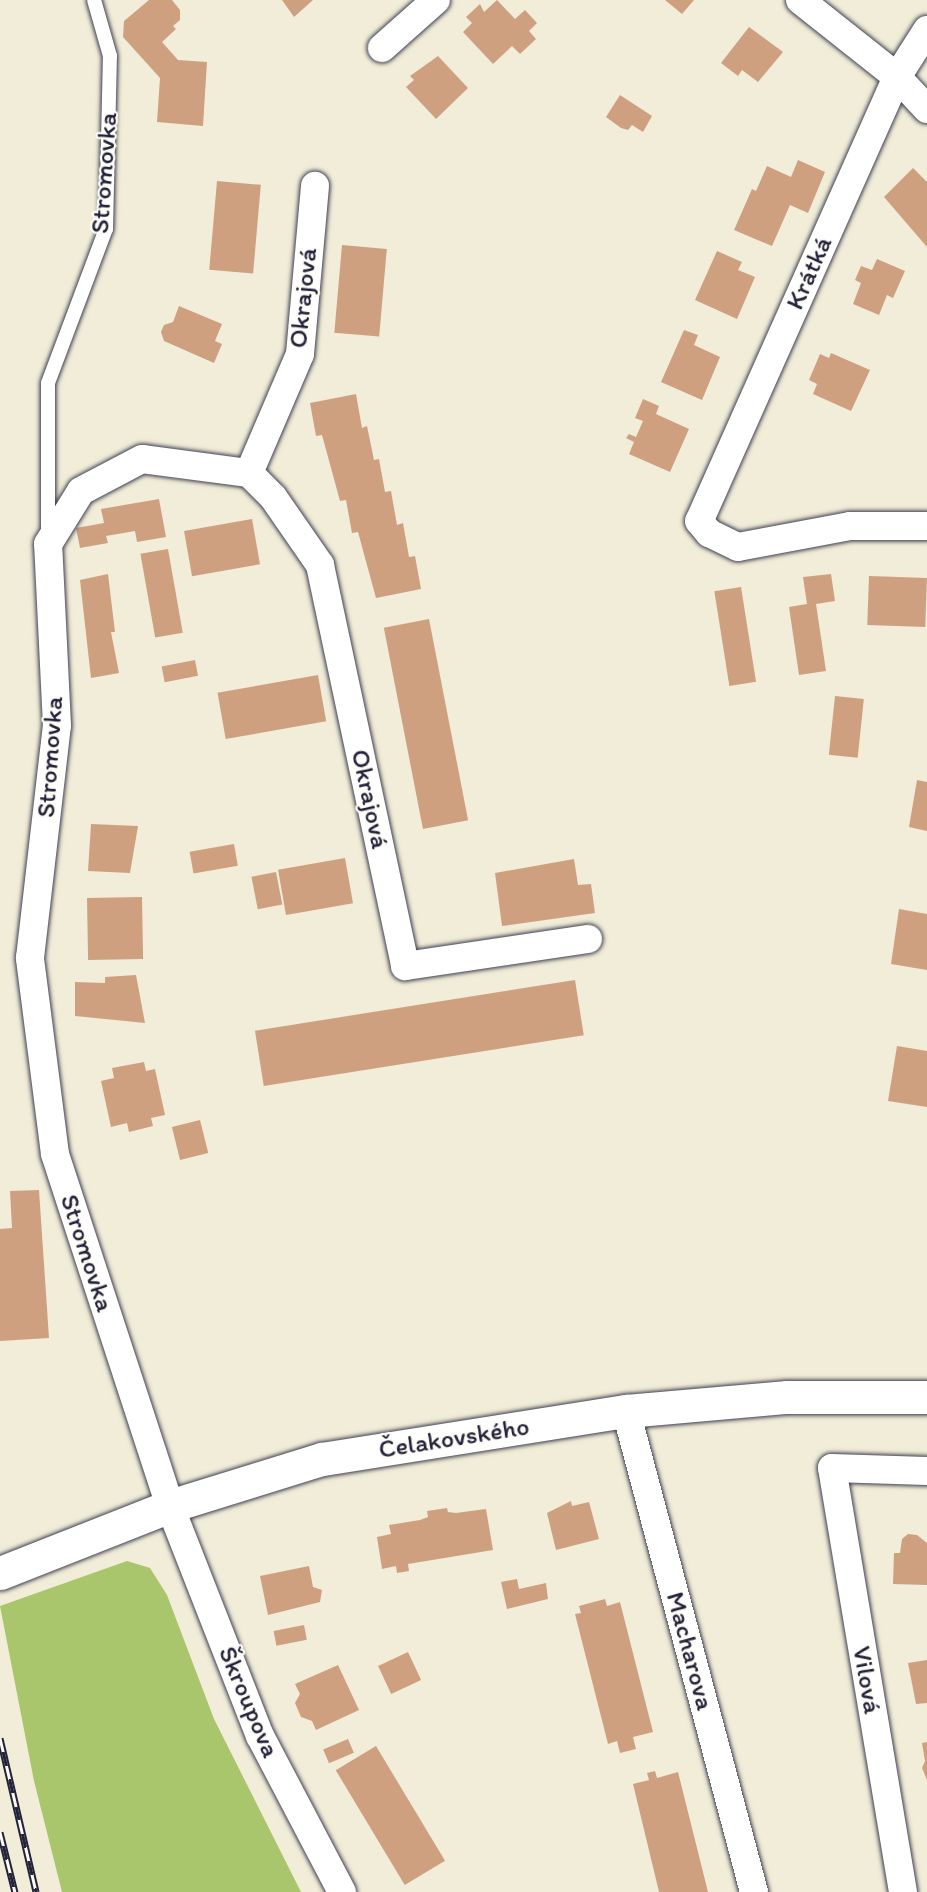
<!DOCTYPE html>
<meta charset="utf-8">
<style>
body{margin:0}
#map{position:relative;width:927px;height:1892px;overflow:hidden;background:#f1edd8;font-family:Itim,sans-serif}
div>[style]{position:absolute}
.green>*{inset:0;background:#a9c66d}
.building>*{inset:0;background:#cea080;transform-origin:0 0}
.roads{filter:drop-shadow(0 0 2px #414053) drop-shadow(0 0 2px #414053)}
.lane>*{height:14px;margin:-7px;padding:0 7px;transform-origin:7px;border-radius:7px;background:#fff}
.street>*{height:28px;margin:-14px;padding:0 14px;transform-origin:14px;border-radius:14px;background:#fff}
.secondary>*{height:33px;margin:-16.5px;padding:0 16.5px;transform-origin:16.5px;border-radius:16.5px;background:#fff}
.rail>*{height:7px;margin-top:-3.5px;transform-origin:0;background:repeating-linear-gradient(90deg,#fdfcf7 0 14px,#22223b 0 28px);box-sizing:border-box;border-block:2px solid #22223b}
span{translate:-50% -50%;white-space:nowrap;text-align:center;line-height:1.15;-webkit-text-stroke:4.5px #fdfcf7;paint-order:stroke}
.street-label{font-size:26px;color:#22223b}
</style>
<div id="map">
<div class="green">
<div style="clip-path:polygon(127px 1561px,150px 1568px,167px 1595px,214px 1719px,301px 1892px,62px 1892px,34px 1781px,0 1606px)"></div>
</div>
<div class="building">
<div style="clip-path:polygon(149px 0,172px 0,180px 10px,180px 20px,173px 26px,176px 29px,162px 42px,178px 60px,207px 62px,203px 126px,157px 122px,160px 78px,123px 37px,124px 21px)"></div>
<div style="clip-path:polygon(282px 0,313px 0,294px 17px)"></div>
<div style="clip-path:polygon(497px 0,515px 19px,525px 10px,537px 23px,529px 31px,536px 39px,520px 54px,512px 46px,493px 64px,463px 32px,472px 23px,466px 17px,480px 4px,484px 12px)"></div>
<div style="clip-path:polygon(665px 0,694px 0,682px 14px)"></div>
<div style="clip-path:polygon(749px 27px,783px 52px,758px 82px,742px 70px,738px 76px,721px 63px)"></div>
<div style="clip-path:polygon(438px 56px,468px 88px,436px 119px,406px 87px,414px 80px,410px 76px)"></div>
<div style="clip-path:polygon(620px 95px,652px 116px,643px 132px,632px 125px,628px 130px,621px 128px,606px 117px)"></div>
<div style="clip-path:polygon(798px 160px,825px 172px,808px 213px,790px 205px,772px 246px,734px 230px,752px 189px,756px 191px,767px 166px,791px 177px)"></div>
<div style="clip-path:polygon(913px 168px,927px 182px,927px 247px,884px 197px)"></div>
<div style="left:217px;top:181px;width:44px;height:89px;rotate:5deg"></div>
<div style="left:342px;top:245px;width:45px;height:88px;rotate:5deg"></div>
<div style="clip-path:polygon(717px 251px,742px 262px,738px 270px,755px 277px,737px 319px,695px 300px)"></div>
<div style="clip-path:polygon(877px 259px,905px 271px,893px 298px,887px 295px,879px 315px,853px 304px,861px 283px,855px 280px,861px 266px,872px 270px)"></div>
<div style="clip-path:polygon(179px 306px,222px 324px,215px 341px,222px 344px,214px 363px,164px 341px,161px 332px,164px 325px,173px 322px)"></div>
<div style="clip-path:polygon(684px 330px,698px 335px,694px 345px,720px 357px,702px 400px,661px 382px)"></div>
<div style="clip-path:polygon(831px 353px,870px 370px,851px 411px,813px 394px,817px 384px,809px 380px,820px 354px,829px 358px)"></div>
<div style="clip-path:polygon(356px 394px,362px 428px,367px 426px,374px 460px,379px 459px,385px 492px,391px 491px,397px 525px,403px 523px,409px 557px,415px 556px,421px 589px,376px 598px,358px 532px,352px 533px,346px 500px,340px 501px,322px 435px,316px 436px,310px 403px)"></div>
<div style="clip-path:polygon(643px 399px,659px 406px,656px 414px,689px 429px,670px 472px,629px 454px,634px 442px,626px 438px,629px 434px,636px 437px,643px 421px,635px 418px)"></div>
<div style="clip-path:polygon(159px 499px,166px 537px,137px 542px,135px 531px,106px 536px,108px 543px,80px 548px,76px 528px,104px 523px,101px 509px)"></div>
<div style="left:252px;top:519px;width:46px;height:69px;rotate:80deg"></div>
<div style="left:168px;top:549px;width:85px;height:28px;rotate:80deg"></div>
<div style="clip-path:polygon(108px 574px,115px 632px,111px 632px,119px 673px,91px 678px,80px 580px)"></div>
<div style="clip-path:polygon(831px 574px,835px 601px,816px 604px,826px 671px,799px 675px,789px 607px,807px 604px,803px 577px)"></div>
<div style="left:869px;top:576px;width:58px;height:49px;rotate:2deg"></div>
<div style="left:741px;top:587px;width:96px;height:27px;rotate:81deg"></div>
<div style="left:429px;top:619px;width:205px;height:46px;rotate:79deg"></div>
<div style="left:195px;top:660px;width:16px;height:34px;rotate:79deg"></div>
<div style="left:318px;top:675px;width:47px;height:102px;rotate:80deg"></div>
<div style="left:835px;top:696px;width:29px;height:59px;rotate:6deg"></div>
<div style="clip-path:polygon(917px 780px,927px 782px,927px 831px,909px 827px)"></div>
<div style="clip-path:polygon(91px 824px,138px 826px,130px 873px,88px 871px)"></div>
<div style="left:234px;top:844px;width:22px;height:45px;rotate:80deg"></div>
<div style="left:345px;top:858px;width:46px;height:68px;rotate:80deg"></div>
<div style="clip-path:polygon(574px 859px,578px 885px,591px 884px,595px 913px,502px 926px,495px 873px)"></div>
<div style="left:276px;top:872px;width:33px;height:25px;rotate:79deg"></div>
<div style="left:142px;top:897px;width:62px;height:55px;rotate:89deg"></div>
<div style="clip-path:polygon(899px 909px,927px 914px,927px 970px,891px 964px)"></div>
<div style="clip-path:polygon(136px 975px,145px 1023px,75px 1016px,75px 982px,105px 983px,105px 977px)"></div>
<div style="left:575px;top:980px;width:56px;height:324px;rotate:81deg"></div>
<div style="clip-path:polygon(897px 1046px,927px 1051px,927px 1107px,888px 1101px)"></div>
<div style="clip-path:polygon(144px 1062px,146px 1071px,155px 1069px,165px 1115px,151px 1118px,153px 1126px,129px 1132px,127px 1123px,111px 1127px,101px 1081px,114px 1078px,112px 1068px)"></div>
<div style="left:200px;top:1120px;width:34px;height:29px;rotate:76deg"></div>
<div style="clip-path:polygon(39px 1190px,49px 1338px,0 1341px,0 1229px,12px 1228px,10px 1191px)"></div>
<div style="clip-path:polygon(571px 1501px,572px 1506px,589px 1502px,599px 1539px,556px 1550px,547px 1513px)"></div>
<div style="clip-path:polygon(447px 1508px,448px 1512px,456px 1513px,486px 1509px,493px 1550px,408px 1564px,409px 1571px,397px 1573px,396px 1566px,382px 1569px,377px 1537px,391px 1534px,389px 1525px,420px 1520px,428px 1517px,427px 1511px)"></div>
<div style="clip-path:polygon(908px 1534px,917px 1535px,927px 1543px,927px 1585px,893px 1584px,894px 1553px,900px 1553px,902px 1539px)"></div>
<div style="clip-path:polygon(309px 1566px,313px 1587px,322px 1590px,320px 1602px,268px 1615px,260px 1576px)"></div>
<div style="clip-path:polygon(517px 1579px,519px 1589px,546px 1583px,548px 1599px,507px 1609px,501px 1582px)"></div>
<div style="clip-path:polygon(605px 1599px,607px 1606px,620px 1602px,653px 1732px,633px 1737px,636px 1749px,620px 1753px,617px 1741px,608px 1744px,575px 1614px,581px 1613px,579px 1606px)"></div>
<div style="left:304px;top:1625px;width:15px;height:31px;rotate:79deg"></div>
<div style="left:408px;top:1652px;width:31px;height:33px;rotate:65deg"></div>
<div style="clip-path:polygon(927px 1660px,927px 1703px,916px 1704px,908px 1663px)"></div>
<div style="clip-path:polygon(338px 1665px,359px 1710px,316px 1730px,312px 1721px,301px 1717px,295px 1703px,300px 1694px,295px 1684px)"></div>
<div style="left:348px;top:1739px;width:15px;height:27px;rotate:67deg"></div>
<div style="clip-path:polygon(927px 1742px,927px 1780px,922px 1768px,925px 1761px,922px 1743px)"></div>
<div style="left:376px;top:1746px;width:134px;height:47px;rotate:59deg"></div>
<div style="clip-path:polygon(655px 1771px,657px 1778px,678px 1772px,708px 1892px,659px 1892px,633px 1784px,649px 1780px,647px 1773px)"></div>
</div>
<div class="roads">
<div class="lane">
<div style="left:48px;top:536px;width:153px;rotate:-90deg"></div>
<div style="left:48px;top:383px;width:165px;rotate:-69.4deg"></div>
<div style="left:106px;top:229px;width:173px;rotate:-88.7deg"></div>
<div style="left:110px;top:56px;width:58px;rotate:-105.9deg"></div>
</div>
<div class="street">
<div style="left:800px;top:0;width:124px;rotate:38.4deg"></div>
<div style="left:897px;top:77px;width:44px;rotate:46.8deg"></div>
<div style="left:927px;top:30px;width:56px;rotate:122.6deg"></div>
<div style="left:897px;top:77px;width:486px;rotate:114deg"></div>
<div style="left:699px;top:521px;width:16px;rotate:50deg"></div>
<div style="left:709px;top:533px;width:32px;rotate:26deg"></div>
<div style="left:738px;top:547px;width:114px;rotate:-10.6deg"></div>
<div style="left:850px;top:526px;width:77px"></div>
<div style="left:382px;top:48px;width:72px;rotate:-41.6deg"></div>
<div style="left:249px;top:473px;width:129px;rotate:-66.8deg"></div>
<div style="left:300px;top:354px;width:169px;rotate:-84.9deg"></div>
<div style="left:626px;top:1411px;width:498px;rotate:75.1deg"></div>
<div style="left:342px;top:1892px;width:176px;rotate:-117.7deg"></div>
<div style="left:260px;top:1736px;width:247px;rotate:-111.4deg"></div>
<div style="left:170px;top:1506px;width:370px;rotate:-108.1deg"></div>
<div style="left:55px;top:1154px;width:198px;rotate:-97.3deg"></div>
<div style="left:30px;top:958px;width:234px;rotate:-83.4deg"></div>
<div style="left:57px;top:726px;width:182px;rotate:-92.8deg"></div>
<div style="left:48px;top:544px;width:62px;rotate:-58.1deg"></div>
<div style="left:81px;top:491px;width:69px;rotate:-27.7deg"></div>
<div style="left:142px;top:459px;width:108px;rotate:7.5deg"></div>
<div style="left:249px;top:473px;width:34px;rotate:45deg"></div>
<div style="left:273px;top:497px;width:83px;rotate:55.3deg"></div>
<div style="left:320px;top:565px;width:410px;rotate:78deg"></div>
<div style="left:405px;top:966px;width:185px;rotate:-8.4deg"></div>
<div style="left:903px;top:1892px;width:430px;rotate:-99.5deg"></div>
<div style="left:832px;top:1468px;width:95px;rotate:1.8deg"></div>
</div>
<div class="secondary">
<div style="left:0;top:1573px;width:183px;rotate:-21.5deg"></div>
<div style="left:170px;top:1506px;width:159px;rotate:-17.2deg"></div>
<div style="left:322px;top:1459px;width:308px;rotate:-9deg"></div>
<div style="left:626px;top:1411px;width:162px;rotate:-5deg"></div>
<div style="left:787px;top:1397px;width:140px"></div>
</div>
</div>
<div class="rail">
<div style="left:0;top:1738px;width:158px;rotate:76.8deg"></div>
<div style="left:0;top:1832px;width:62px;rotate:76deg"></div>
</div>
<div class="street-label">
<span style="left:104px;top:173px;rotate:-86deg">Stromovka</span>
<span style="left:809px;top:273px;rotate:-66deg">Krátká</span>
<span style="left:303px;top:298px;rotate:-84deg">Okrajová</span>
<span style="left:50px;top:757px;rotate:-86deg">Stromovka</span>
<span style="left:370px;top:799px;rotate:78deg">Okrajová</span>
<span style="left:87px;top:1253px;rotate:72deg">Stromovka</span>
<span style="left:454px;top:1438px;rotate:-9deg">Čelakovského</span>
<span style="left:690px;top:1651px;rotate:75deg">Macharova</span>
<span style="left:867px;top:1680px;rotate:80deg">Vilová</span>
<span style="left:249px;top:1702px;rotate:67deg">Škroupova</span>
</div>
</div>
